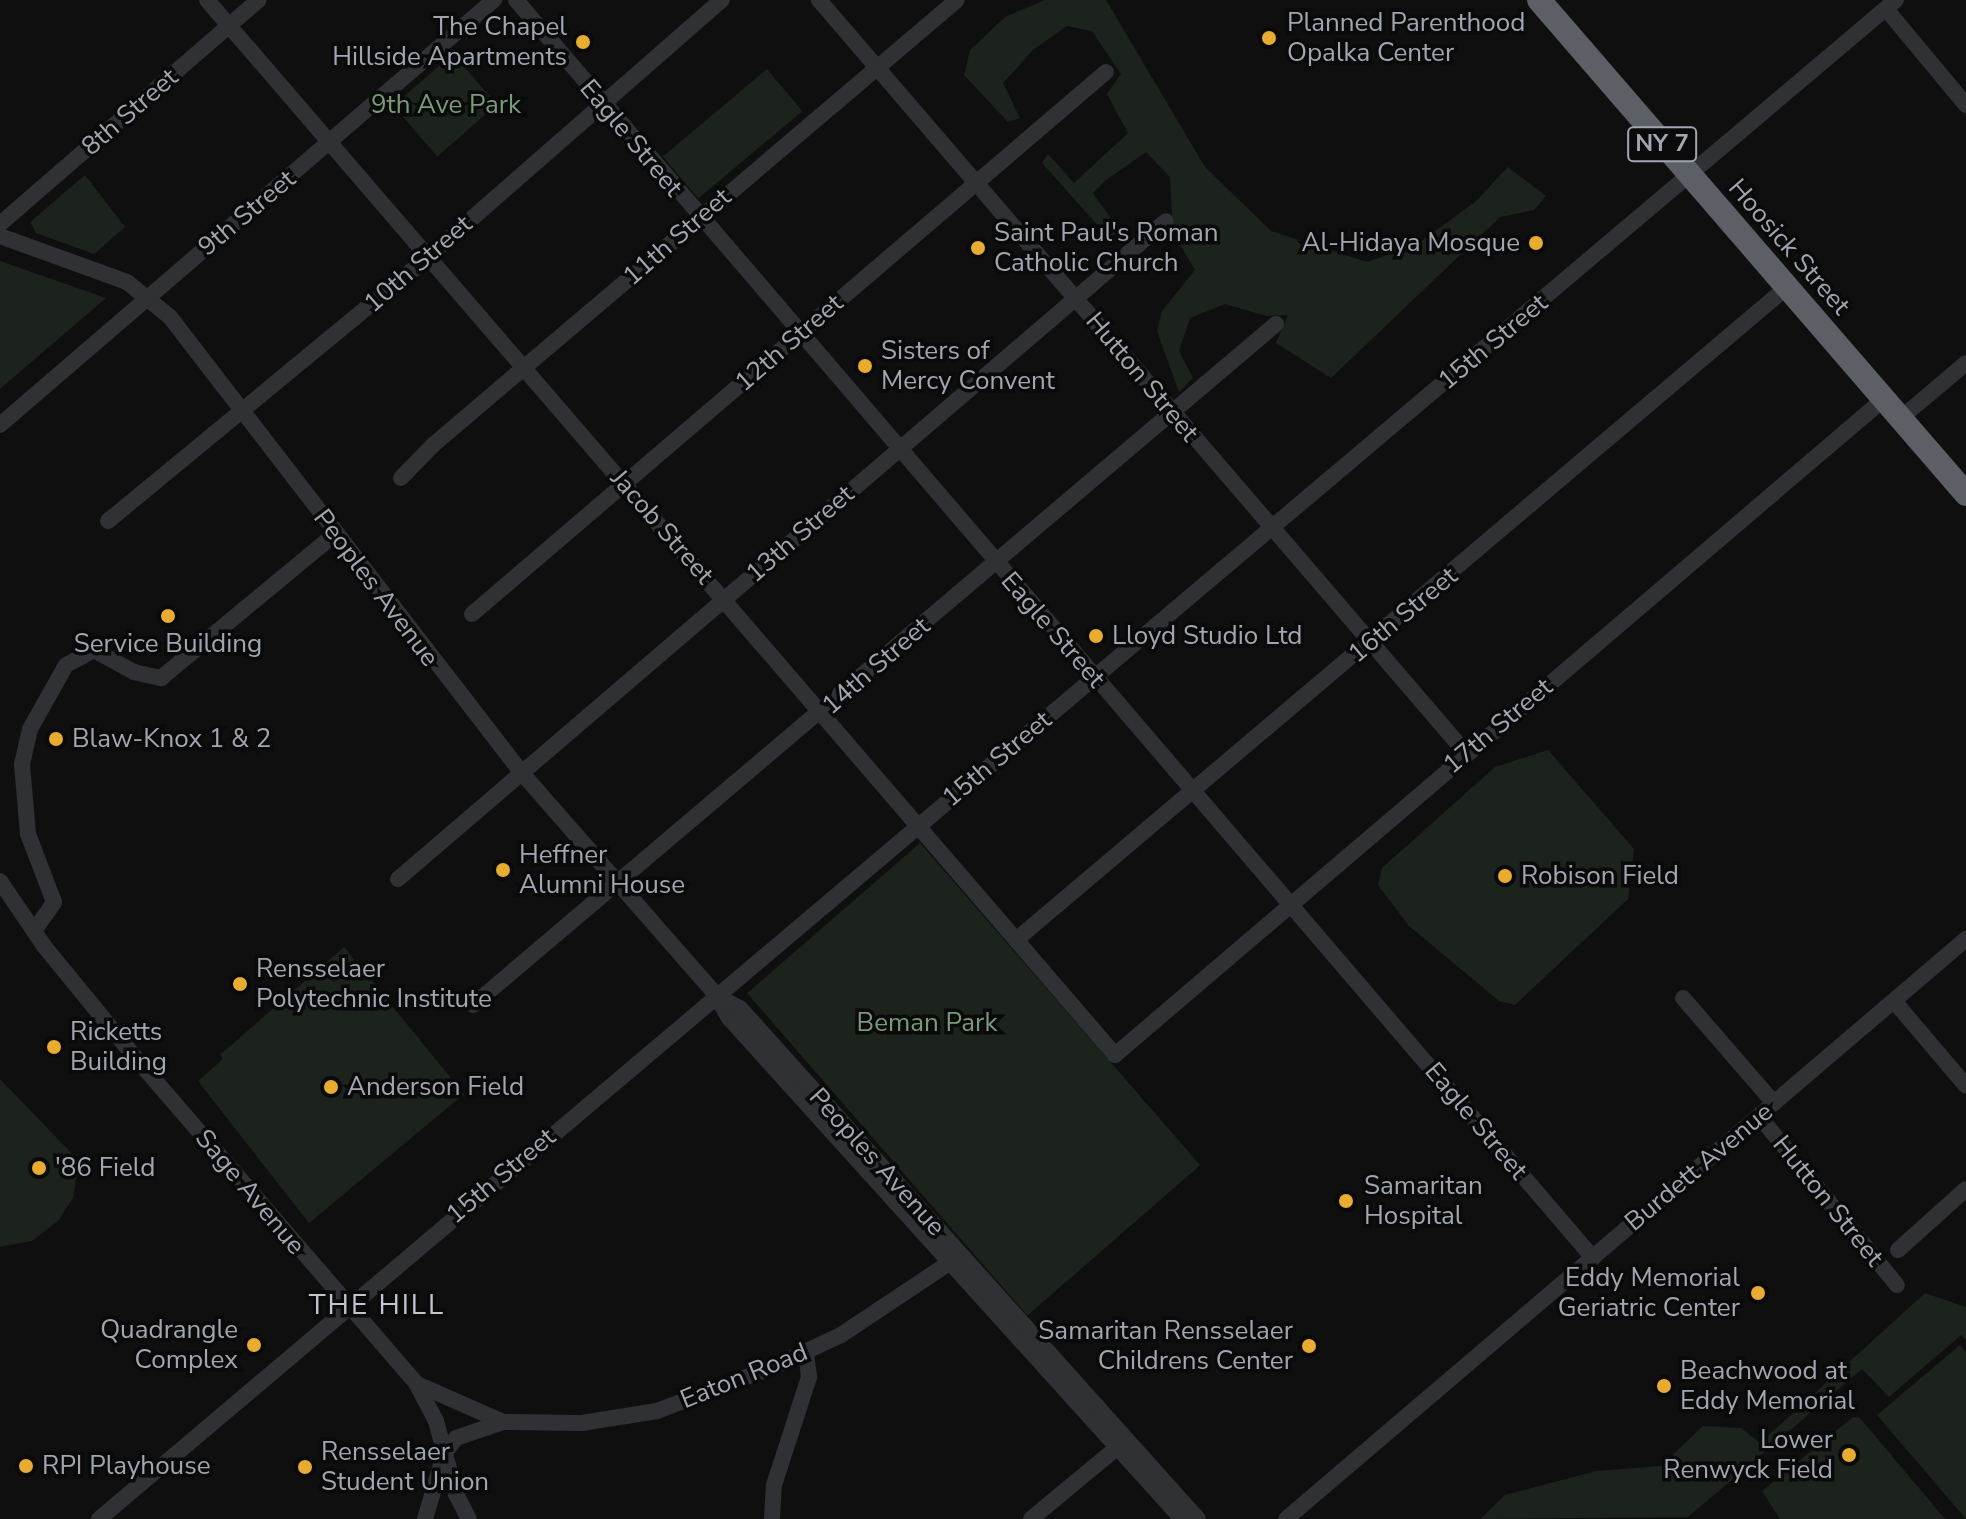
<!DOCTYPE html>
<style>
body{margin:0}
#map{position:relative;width:1966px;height:1519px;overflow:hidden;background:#0f0f10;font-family:"Nunito Sans",sans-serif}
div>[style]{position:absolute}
.green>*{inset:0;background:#1c231d;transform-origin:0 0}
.minor>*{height:16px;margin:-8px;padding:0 8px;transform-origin:8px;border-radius:8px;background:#303135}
.highway>*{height:24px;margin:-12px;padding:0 12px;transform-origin:12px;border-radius:12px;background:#5d5f66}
.dots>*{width:22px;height:22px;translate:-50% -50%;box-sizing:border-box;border:4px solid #0a0a0b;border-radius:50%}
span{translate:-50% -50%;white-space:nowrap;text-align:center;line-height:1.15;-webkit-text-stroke:7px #0a0a0b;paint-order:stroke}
.shield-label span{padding:2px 6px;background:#0a0a0b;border:2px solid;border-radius:6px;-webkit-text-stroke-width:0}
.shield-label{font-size:24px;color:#a1a6b1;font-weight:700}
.poi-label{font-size:26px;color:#a1a6b1}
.left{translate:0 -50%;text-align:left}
.right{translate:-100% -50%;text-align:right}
.park-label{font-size:26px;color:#799b7b}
.street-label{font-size:26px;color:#a1a6b1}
.neighbourhood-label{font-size:28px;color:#c2c5cd;letter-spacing:2px}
</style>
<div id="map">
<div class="green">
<div style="clip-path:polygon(1045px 0,1106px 0,1205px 167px,1271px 231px,1367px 262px,1416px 245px,1475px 202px,1508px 167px,1546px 196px,1534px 210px,1500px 217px,1331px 378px,1276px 343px,1288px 315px,1267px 316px,1225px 304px,1190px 318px,1179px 351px,1193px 378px,1179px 392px,1157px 331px,1162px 311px,1195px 270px,1173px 233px,1170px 177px,1146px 152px,1105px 181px,1093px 193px,1115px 224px,1118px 232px,1110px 239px,1042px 163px,1048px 154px,1074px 183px,1128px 133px,1107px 94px,1121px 74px,1092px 31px,1067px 26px,1033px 50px,1003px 83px,1020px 118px,1008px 122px,964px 75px,970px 50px,1005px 17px)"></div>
<div style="left:453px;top:54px;width:67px;height:79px;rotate:49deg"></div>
<div style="left:767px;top:69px;width:55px;height:136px;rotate:50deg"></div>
<div style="clip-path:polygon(85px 175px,125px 227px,94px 254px,36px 233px,30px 222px)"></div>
<div style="clip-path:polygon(0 261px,106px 298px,0 389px)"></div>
<div style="clip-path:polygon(1548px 750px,1634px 849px,1628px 899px,1515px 1005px,1499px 1001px,1409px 926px,1378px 885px,1382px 868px,1495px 767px)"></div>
<div style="left:920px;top:843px;width:427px;height:229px;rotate:49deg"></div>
<div style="clip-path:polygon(344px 947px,464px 1094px,309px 1223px,198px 1081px,222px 1060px,221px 1054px)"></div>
<div style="clip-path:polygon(0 1079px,79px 1161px,73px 1198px,58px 1221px,32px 1241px,0 1247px)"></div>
<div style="clip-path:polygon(1925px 1293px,1966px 1307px,1966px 1340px,1961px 1335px,1889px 1397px,1862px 1369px,1688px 1517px,1480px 1519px,1505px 1495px,1596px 1471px,1661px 1466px,1703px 1426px,1741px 1428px,1760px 1443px)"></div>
<div style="clip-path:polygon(1960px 1345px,1966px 1352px,1966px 1519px,1877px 1415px)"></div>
<div style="clip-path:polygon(1853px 1417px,1860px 1418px,1945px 1519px,1780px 1519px,1762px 1491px)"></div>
</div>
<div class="minor">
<div style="left:207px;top:0;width:1392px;rotate:49.28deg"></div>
<div style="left:1115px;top:1055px;width:1011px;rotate:-40.47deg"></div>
<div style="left:516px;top:0;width:1656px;rotate:49.43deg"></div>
<div style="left:819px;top:0;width:993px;rotate:49.33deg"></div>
<div style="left:1886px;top:9px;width:125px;rotate:50.2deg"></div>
<div style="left:0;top:224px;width:342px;rotate:-40.9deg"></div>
<div style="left:0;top:236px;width:135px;rotate:19.9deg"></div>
<div style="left:127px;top:282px;width:55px;rotate:39.1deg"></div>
<div style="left:170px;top:317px;width:575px;rotate:52.35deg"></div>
<div style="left:521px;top:772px;width:296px;rotate:48.8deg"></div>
<div style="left:716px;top:995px;width:26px;rotate:61deg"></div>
<div style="left:729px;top:1018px;width:675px;rotate:47.88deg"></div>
<div style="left:1901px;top:418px;width:85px;rotate:-40.2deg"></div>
<div style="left:0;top:425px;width:652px;rotate:-40.71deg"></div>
<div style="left:401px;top:478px;width:46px;rotate:-45.9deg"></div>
<div style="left:433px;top:445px;width:687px;rotate:-40.34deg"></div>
<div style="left:108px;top:521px;width:404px;rotate:-39.5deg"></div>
<div style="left:420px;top:264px;width:401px;rotate:-41.2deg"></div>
<div style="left:472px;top:614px;width:834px;rotate:-40.53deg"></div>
<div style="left:398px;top:879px;width:1011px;rotate:-40.59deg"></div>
<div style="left:0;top:881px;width:78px;rotate:55.9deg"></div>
<div style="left:44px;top:946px;width:150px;rotate:50.7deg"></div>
<div style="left:139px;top:1062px;width:424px;rotate:49.2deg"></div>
<div style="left:416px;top:1383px;width:43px;rotate:62.2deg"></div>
<div style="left:436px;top:1421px;width:76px;rotate:74.7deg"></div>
<div style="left:456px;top:1494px;width:28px;rotate:63deg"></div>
<div style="left:34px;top:931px;width:35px;rotate:-55deg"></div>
<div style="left:54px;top:902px;width:73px;rotate:-110.9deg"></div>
<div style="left:28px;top:834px;width:70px;rotate:-94.9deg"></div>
<div style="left:22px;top:764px;width:36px;rotate:-77deg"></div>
<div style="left:30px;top:729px;width:73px;rotate:-60.6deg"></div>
<div style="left:66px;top:665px;width:32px;rotate:-28deg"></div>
<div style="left:94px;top:650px;width:46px;rotate:28.8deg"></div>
<div style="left:134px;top:672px;width:28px;rotate:13deg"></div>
<div style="left:161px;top:678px;width:226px;rotate:-39.6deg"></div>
<div style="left:1016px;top:940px;width:1010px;rotate:-40.26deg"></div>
<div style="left:717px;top:996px;width:26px;rotate:28deg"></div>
<div style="left:740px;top:1008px;width:686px;rotate:48.13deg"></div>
<div style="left:1683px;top:998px;width:139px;rotate:49.1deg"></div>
<div style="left:1894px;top:1001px;width:111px;rotate:49.7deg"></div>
<div style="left:473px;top:1005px;width:1053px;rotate:-40.3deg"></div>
<div style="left:1759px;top:1116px;width:218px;rotate:50.8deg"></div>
<div style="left:1898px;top:1250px;width:91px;rotate:-41.9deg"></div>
<div style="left:417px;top:1384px;width:94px;rotate:23.8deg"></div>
<div style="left:503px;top:1422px;width:79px;rotate:0.7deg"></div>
<div style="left:582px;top:1423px;width:76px;rotate:-9.1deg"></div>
<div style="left:657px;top:1411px;width:124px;rotate:-20.8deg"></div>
<div style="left:773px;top:1367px;width:75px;rotate:-25.2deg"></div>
<div style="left:841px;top:1335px;width:141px;rotate:-33.7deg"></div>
<div style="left:99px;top:1519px;width:2353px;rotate:-40.21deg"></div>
<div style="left:425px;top:1519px;width:68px;rotate:-73.7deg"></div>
<div style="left:444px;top:1454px;width:20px;rotate:-53deg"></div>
<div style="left:456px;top:1438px;width:50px;rotate:-18.8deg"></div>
<div style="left:772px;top:1519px;width:34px;rotate:-87deg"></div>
<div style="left:774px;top:1485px;width:114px;rotate:-72deg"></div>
<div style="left:809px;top:1377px;width:24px;rotate:-97deg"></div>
<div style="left:1031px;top:1519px;width:124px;rotate:-39.7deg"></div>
<div style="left:1286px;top:1519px;width:894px;rotate:-40.46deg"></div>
</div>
<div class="highway">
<div style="left:1539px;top:0;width:653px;rotate:49.16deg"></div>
</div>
<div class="dots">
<div style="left:1269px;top:38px;background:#e7ac30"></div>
<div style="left:583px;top:42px;background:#e7ac30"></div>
<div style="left:1536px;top:243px;background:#e7ac30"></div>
<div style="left:978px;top:248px;background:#e7ac30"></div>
<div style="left:865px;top:366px;background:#e7ac30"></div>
<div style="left:168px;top:616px;background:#e7ac30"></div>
<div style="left:1096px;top:636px;background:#e7ac30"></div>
<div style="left:56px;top:739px;background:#e7ac30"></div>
<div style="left:503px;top:870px;background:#e7ac30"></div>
<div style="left:1505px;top:876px;background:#e7ac30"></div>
<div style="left:240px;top:984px;background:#e7ac30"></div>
<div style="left:54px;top:1047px;background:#e7ac30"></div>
<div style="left:331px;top:1087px;background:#e7ac30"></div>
<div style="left:39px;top:1168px;background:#e7ac30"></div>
<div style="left:1346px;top:1201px;background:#e7ac30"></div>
<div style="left:1758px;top:1293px;background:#e7ac30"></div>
<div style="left:254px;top:1345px;background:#e7ac30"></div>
<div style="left:1309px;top:1346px;background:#e7ac30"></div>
<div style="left:1664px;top:1386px;background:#e7ac30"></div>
<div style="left:1849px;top:1455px;background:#e7ac30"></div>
<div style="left:26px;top:1466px;background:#e7ac30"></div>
<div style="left:305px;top:1467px;background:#e7ac30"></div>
</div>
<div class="shield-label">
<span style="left:1662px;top:144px">NY 7</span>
</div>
<div class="poi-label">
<span class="left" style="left:1287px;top:38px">Planned Parenthood<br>Opalka Center</span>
<span class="right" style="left:567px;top:42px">The Chapel<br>Hillside Apartments</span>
<span class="left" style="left:994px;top:248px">Saint Paul's Roman<br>Catholic Church</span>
<span class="right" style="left:1520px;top:243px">Al-Hidaya Mosque</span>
<span class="left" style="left:881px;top:366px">Sisters of<br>Mercy Convent</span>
<span class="left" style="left:1112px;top:636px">Lloyd Studio Ltd</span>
<span style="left:168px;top:644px">Service Building</span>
<span class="left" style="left:72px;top:739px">Blaw-Knox 1 &amp; 2</span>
<span class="left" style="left:519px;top:870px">Heffner<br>Alumni House</span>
<span class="left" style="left:1521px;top:876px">Robison Field</span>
<span class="left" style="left:256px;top:984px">Rensselaer<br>Polytechnic Institute</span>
<span class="left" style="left:70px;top:1047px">Ricketts<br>Building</span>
<span class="left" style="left:347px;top:1087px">Anderson Field</span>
<span class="left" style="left:55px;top:1168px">'86 Field</span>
<span class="left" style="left:1364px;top:1201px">Samaritan<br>Hospital</span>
<span class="right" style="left:1740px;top:1293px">Eddy Memorial<br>Geriatric Center</span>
<span class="right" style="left:238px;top:1345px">Quadrangle<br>Complex</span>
<span class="right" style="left:1293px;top:1346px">Samaritan Rensselaer<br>Childrens Center</span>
<span class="left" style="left:1680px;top:1386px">Beachwood at<br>Eddy Memorial</span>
<span class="right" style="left:1833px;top:1455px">Lower<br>Renwyck Field</span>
<span class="left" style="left:321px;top:1467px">Rensselaer<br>Student Union</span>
<span class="left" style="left:42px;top:1466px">RPI Playhouse</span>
</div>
<div class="park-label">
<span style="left:446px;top:105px">9th Ave Park</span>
<span style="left:927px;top:1023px">Beman Park</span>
</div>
<div class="street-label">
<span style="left:130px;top:112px;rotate:-41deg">8th Street</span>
<span style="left:631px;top:138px;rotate:50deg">Eagle Street</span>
<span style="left:247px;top:213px;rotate:-40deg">9th Street</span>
<span style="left:677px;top:237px;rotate:-41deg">11th Street</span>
<span style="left:1789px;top:247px;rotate:49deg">Hoosick Street</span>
<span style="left:418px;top:264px;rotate:-41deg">10th Street</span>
<span style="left:1493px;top:342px;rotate:-40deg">15th Street</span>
<span style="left:789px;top:343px;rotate:-41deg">12th Street</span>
<span style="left:1142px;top:377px;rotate:50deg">Hutton Street</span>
<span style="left:662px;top:527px;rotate:49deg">Jacob Street</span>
<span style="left:800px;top:534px;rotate:-41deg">13th Street</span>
<span style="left:376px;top:588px;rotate:53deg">Peoples Avenue</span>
<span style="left:1403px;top:615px;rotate:-40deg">16th Street</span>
<span style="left:1053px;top:630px;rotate:49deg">Eagle Street</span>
<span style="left:876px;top:666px;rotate:-41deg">14th Street</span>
<span style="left:1498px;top:726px;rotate:-40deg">17th Street</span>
<span style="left:997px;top:759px;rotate:-40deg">15th Street</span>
<span style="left:1476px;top:1121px;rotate:50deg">Eagle Street</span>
<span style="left:877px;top:1162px;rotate:48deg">Peoples Avenue</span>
<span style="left:1699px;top:1167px;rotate:-40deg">Burdett Avenue</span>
<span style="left:501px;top:1176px;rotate:-40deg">15th Street</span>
<span style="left:250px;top:1192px;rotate:50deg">Sage Avenue</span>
<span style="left:1828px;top:1201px;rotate:51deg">Hutton Street</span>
<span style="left:744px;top:1376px;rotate:-22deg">Eaton Road</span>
</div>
<div class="neighbourhood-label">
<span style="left:377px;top:1305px">THE HILL</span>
</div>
</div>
